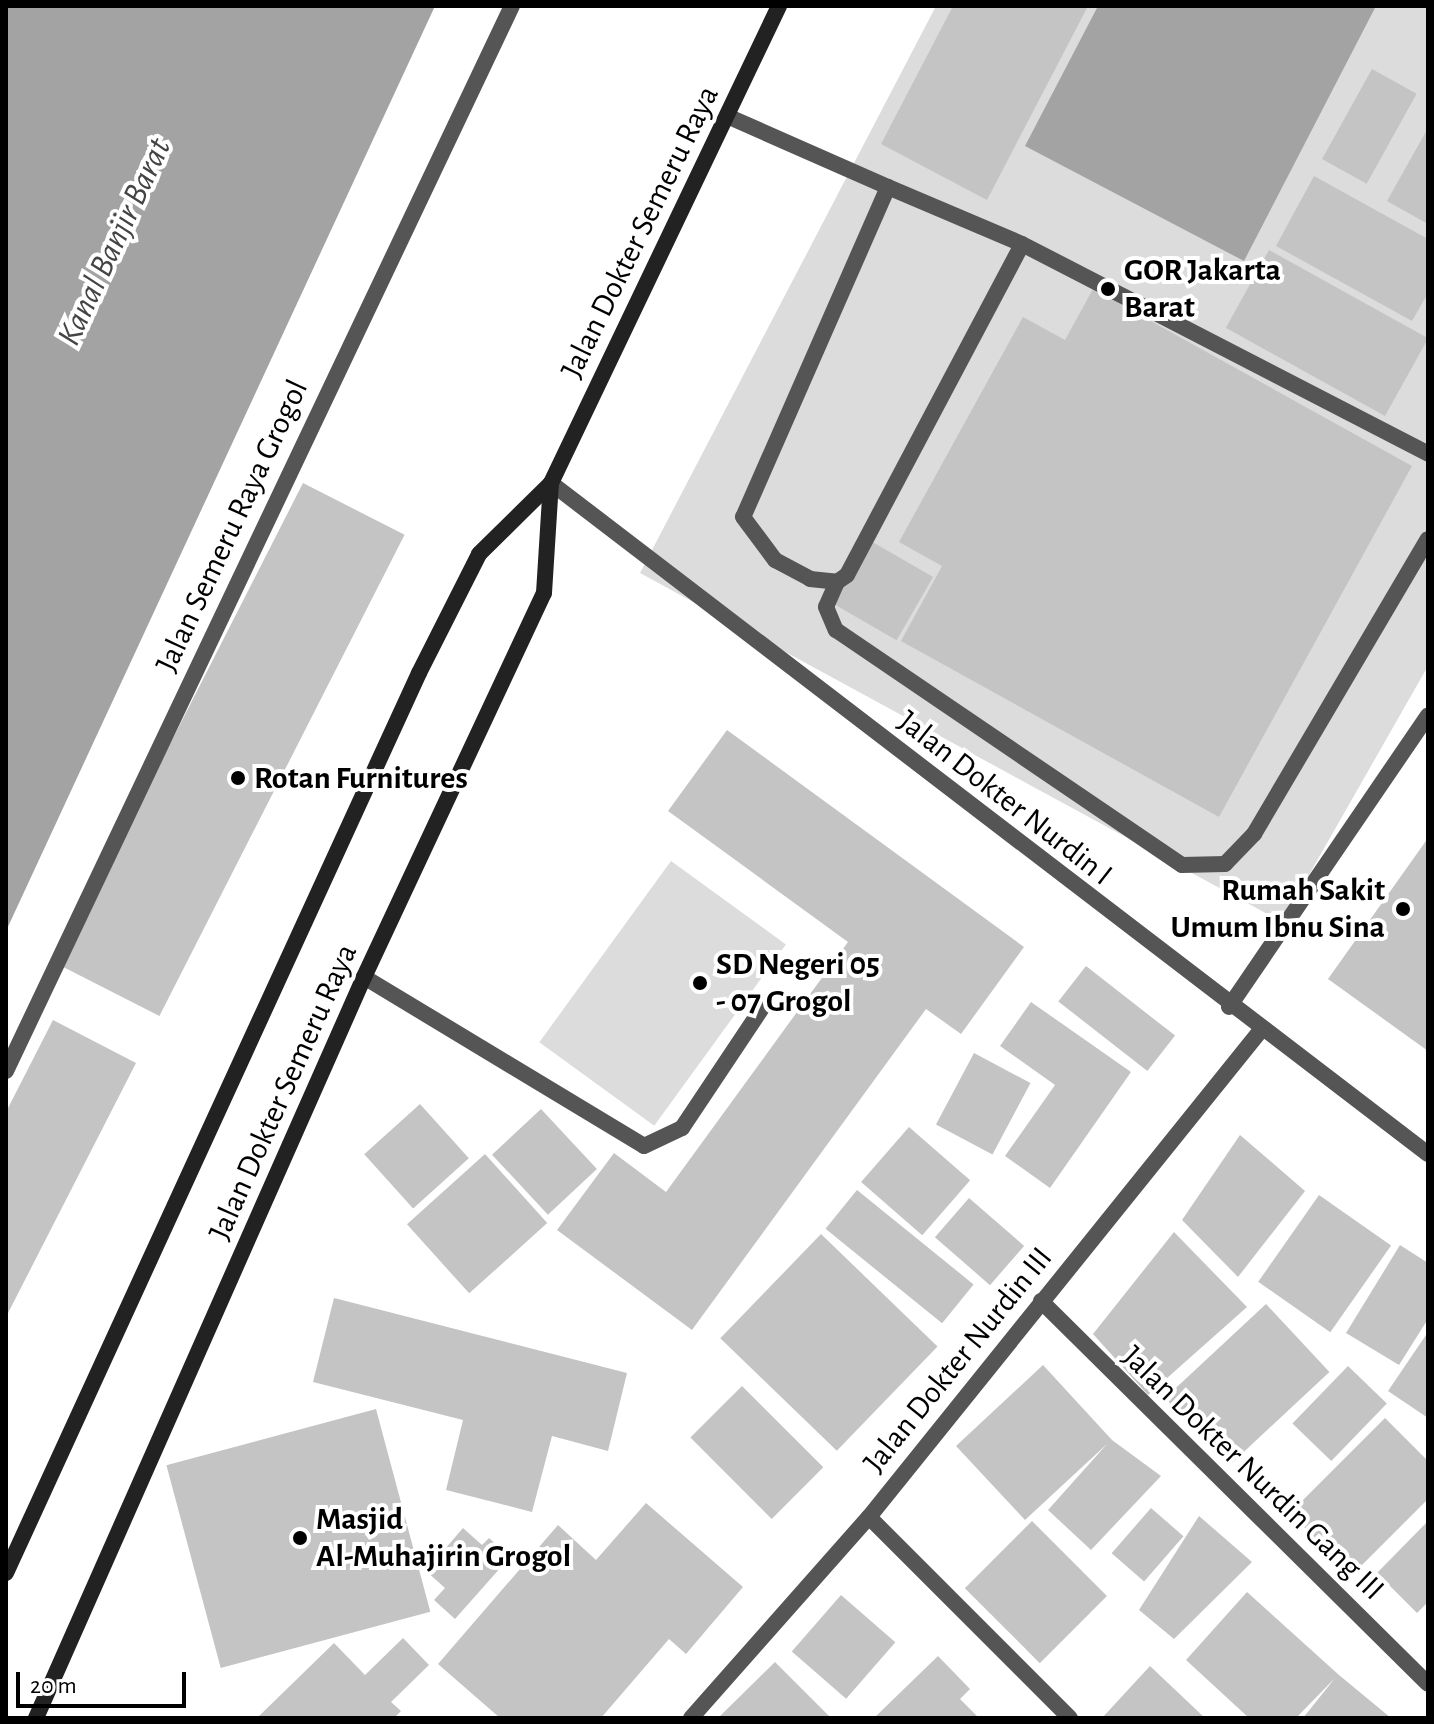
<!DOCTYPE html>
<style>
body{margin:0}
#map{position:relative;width:1434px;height:1724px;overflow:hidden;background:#fff;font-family:"Alegreya Sans",sans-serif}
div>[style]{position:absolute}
.green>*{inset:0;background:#dcdcdc;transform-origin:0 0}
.water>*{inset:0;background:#a3a3a3}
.building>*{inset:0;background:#c4c4c4;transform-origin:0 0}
.lane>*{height:16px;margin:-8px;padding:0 8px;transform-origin:8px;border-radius:8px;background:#555}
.street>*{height:16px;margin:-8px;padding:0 8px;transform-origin:8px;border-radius:8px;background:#555}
.secondary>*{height:16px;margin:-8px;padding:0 8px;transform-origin:8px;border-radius:8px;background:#222}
.dots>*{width:22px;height:22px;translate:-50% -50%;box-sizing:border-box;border:4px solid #fff;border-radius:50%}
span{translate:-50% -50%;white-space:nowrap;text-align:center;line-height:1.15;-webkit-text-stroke:8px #fff;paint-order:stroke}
.street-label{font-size:32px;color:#000}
.poi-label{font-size:32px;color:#000;font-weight:700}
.left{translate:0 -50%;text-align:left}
.right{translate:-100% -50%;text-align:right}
.water-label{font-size:34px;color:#444;font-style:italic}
.frame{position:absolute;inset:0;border:8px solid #000;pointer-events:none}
.scale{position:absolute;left:16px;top:1672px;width:170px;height:36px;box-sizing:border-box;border:4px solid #000;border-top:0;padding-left:10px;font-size:24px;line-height:28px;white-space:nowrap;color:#000;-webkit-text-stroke:6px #fff;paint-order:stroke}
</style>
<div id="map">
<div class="green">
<div style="clip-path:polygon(936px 6px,1428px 6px,1428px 666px,1282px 922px,640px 573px)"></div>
<div style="left:671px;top:861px;width:142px;height:224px;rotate:36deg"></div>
</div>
<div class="water">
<div style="clip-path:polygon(6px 6px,435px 6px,6px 931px)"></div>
<div style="clip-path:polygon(1098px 6px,1376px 6px,1244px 261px,1025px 146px)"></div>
</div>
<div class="building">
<div style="clip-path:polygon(953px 6px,1088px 6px,987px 200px,881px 144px)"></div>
<div style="left:1372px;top:69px;width:51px;height:103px;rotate:29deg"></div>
<div style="clip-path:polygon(1428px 128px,1428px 224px,1387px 201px)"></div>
<div style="clip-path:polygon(1314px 176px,1428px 239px,1428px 293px,1412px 321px,1276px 246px)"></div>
<div style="left:1269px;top:250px;width:182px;height:89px;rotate:29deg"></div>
<div style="clip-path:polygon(1093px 289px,1412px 466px,1219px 817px,901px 641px,942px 566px,899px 542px,1023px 317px,1065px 340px)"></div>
<div style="left:303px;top:483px;width:114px;height:540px;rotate:27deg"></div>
<div style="left:869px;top:540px;width:74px;height:73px;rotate:30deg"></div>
<div style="clip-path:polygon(727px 730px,1024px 947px,961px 1034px,926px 1009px,692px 1330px,557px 1230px,614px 1153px,666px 1192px,848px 942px,668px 811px)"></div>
<div style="clip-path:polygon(1428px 838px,1428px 1051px,1328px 979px)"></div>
<div style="left:1086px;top:966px;width:113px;height:45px;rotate:38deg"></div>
<div style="clip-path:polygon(1031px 1002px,1131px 1072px,1050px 1188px,1005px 1156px,1055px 1085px,1000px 1046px)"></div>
<div style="clip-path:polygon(53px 1020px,136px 1063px,6px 1317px,6px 1112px)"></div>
<div style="left:974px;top:1053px;width:64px;height:81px;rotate:28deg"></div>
<div style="left:420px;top:1104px;width:73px;height:75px;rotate:48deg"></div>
<div style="left:541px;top:1109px;width:82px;height:67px;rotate:47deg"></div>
<div style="left:909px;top:1127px;width:81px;height:73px;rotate:41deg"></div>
<div style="clip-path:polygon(1240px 1135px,1305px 1191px,1238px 1277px,1182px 1220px)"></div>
<div style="left:485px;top:1154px;width:93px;height:105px;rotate:48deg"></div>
<div style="left:857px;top:1190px;width:150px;height:50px;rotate:39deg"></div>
<div style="left:1319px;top:1195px;width:88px;height:106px;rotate:35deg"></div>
<div style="left:969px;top:1198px;width:73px;height:52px;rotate:41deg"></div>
<div style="clip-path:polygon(1174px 1232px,1247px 1307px,1148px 1395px,1093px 1334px)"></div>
<div style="left:821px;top:1234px;width:162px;height:145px;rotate:44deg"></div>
<div style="clip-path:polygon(1400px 1245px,1428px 1263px,1428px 1319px,1399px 1365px,1346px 1333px)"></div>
<div style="clip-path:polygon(334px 1298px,627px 1373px,608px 1451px,552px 1436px,532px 1512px,446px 1490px,463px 1420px,313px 1382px)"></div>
<div style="left:1266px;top:1304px;width:93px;height:138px;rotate:47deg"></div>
<div style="clip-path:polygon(1428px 1332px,1428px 1418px,1388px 1391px)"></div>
<div style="clip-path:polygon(1043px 1365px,1112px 1440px,1161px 1476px,1091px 1550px,1048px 1510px,1107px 1444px,1025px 1520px,956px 1446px)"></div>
<div style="left:1348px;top:1366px;width:54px;height:80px;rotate:44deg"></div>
<div style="left:742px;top:1386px;width:115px;height:73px;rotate:45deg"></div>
<div style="left:376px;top:1409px;width:210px;height:217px;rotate:75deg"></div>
<div style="clip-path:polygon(1385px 1418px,1428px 1461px,1428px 1499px,1352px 1575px,1290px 1513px)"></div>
<div style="clip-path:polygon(646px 1503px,743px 1587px,686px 1654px,669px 1639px,601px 1718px,500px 1718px,438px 1664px,558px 1525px,596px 1560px)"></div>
<div style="left:1151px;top:1508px;width:43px;height:60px;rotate:41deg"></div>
<div style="clip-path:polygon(1199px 1516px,1252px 1562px,1174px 1639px,1139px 1610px)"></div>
<div style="left:1032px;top:1521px;width:106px;height:95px;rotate:45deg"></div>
<div style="clip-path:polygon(1428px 1521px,1428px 1602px,1417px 1613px,1377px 1573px)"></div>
<div style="clip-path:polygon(463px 1528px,482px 1545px,489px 1538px,510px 1557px,455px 1619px,434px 1600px,445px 1588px,426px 1571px)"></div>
<div style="clip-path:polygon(1247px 1592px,1339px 1675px,1391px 1718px,1303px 1718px,1335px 1678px,1296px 1718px,1249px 1718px,1186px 1660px)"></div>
<div style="left:841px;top:1595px;width:72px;height:75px;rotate:41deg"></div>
<div style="clip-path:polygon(403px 1638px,429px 1665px,391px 1702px,401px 1711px,394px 1718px,257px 1718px,334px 1643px,365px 1675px)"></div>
<div style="clip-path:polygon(938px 1656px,970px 1689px,960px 1699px,979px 1718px,874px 1718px)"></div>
<div style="clip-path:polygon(775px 1662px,831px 1718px,718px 1718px)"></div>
<div style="clip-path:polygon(1150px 1666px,1205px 1718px,1102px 1718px)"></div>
</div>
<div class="lane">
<div style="left:727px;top:116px;width:176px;rotate:23.8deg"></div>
<div style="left:1022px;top:244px;width:146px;rotate:-157deg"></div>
<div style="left:888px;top:187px;width:360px;rotate:113.7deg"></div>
<div style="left:743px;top:517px;width:54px;rotate:53.3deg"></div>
<div style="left:775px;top:560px;width:40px;rotate:28deg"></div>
<div style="left:810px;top:579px;width:27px;rotate:6deg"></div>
<div style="left:837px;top:582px;width:12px;rotate:-35deg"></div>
<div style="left:847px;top:575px;width:374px;rotate:-62.1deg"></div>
<div style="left:1022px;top:244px;width:457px;rotate:27.3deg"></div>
<div style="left:837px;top:582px;width:27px;rotate:114deg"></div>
<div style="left:826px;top:607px;width:25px;rotate:67deg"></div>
<div style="left:836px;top:630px;width:418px;rotate:34.2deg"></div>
<div style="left:1182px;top:865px;width:43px;rotate:-1.3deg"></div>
<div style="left:1225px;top:864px;width:42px;rotate:-46deg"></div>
<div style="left:1254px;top:834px;width:342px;rotate:-59.5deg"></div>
<div style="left:364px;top:977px;width:327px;rotate:31.1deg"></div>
<div style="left:644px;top:1146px;width:42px;rotate:-25.3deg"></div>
<div style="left:682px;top:1128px;width:151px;rotate:-56.3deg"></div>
</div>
<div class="street">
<div style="left:551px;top:483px;width:1104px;rotate:37.42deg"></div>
<div style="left:1229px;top:1007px;width:353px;rotate:-55.7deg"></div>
<div style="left:6px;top:1071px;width:1179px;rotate:-64.59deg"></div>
<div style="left:1041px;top:1301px;width:544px;rotate:44.7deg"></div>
<div style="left:869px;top:1517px;width:284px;rotate:45deg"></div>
<div style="left:691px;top:1718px;width:268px;rotate:-48.5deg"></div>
<div style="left:869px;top:1517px;width:625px;rotate:-51.17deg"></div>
</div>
<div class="secondary">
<div style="left:6px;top:1573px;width:990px;rotate:-65.35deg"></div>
<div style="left:419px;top:673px;width:133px;rotate:-63.2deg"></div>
<div style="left:479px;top:554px;width:101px;rotate:-44.6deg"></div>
<div style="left:551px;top:483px;width:529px;rotate:-64.45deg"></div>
<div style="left:36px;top:1718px;width:810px;rotate:-66.12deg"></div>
<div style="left:364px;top:977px;width:424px;rotate:-64.9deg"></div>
<div style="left:544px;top:593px;width:110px;rotate:-86.4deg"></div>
</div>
<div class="dots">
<div style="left:1108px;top:289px;background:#000"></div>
<div style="left:238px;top:778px;background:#000"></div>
<div style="left:1403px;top:909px;background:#000"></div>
<div style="left:700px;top:983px;background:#000"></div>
<div style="left:300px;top:1538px;background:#000"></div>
</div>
<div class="street-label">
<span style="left:640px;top:232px;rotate:-64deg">Jalan Dokter Semeru Raya</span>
<span style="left:232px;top:526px;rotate:-65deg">Jalan Semeru Raya Grogol</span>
<span style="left:1005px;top:798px;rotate:38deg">Jalan Dokter Nurdin I</span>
<span style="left:283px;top:1092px;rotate:-66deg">Jalan Dokter Semeru Raya</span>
<span style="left:958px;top:1360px;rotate:-51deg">Jalan Dokter Nurdin III</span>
<span style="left:1253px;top:1473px;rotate:44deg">Jalan Dokter Nurdin Gang III</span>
</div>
<div class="poi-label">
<span class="left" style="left:1124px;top:289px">GOR Jakarta<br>Barat</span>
<span class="left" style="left:254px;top:778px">Rotan Furnitures</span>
<span class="right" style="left:1385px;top:909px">Rumah Sakit<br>Umum Ibnu Sina</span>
<span class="left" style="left:716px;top:983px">SD Negeri 05<br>- 07 Grogol</span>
<span class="left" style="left:316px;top:1538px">Masjid<br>Al-Muhajirin Grogol</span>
</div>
<div class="water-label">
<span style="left:115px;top:242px;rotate:-65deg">Kanal Banjir Barat</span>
</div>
<div class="frame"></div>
<div class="scale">20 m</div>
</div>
